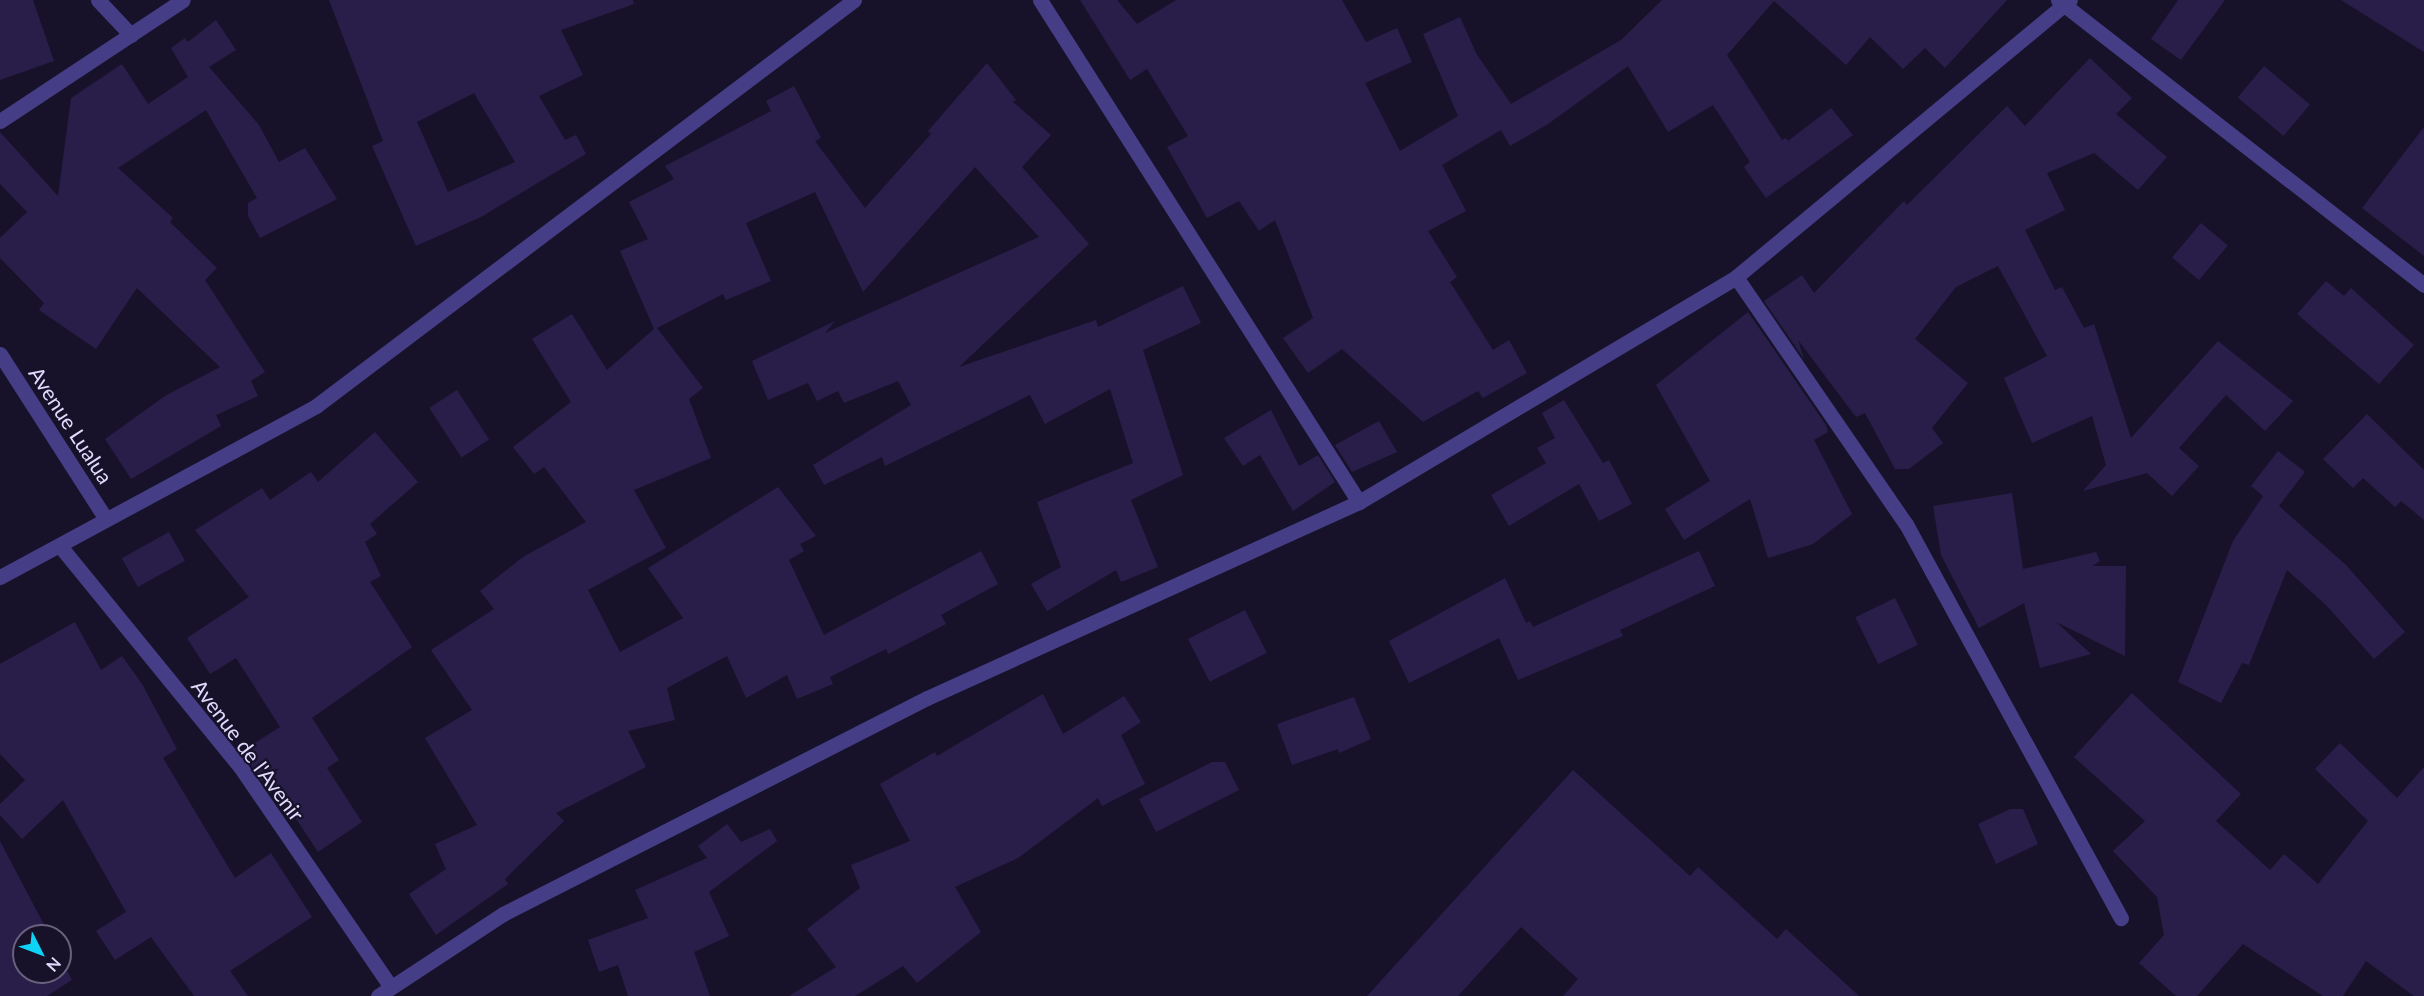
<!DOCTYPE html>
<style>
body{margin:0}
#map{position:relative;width:2424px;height:996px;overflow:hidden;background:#171229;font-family:Lato,sans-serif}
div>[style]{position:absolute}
.building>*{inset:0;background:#291e4a;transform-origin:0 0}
.street>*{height:15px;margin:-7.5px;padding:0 7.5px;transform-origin:7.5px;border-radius:7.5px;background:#453e87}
span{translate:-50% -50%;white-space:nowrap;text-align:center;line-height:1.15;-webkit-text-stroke:4.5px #171229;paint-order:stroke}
.street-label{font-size:21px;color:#e1dbfe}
.north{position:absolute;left:12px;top:924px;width:60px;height:60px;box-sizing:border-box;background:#171229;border:2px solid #68627e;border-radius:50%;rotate:132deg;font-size:16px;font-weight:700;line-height:24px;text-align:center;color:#e1dbfe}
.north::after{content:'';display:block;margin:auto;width:21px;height:27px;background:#0fd3f6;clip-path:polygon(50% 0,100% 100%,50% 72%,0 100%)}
</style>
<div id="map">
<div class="building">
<div style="clip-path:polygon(0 0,33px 0,54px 61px,0 80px)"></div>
<div style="clip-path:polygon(evenodd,329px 0,633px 0,634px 4px,561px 30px,583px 75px,539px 96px,565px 140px,576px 135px,586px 154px,481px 217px,416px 246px,372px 146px,383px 141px,329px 0,474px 93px,515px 162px,448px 192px,417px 122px,474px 93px)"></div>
<div style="clip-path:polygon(1080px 0,1117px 0,1137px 24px,1176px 0,1342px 0,1366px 42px,1397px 28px,1412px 62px,1365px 83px,1400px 151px,1458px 116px,1423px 34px,1460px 17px,1476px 53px,1511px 104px,1621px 40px,1662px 0,2007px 0,1945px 68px,1925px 48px,1903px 69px,1870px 37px,1846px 65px,1774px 1px,1727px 55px,1782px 140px,1786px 138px,1788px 141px,1831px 108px,1853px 135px,1766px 198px,1744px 167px,1750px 162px,1713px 105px,1668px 132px,1628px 66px,1548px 124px,1510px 146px,1501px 130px,1442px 165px,1466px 211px,1428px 231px,1457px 277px,1450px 282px,1493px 350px,1509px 340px,1527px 373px,1483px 398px,1478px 391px,1423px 422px,1342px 349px,1308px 373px,1283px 338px,1313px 318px,1275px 220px,1259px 231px,1239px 201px,1207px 218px,1167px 147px,1188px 136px,1147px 69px,1130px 80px)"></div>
<div style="clip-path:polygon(2178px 0,2225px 0,2181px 60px,2151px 39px)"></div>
<div style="clip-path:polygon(2341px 0,2424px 0,2424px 52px)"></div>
<div style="clip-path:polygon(216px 20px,236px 50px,209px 67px,259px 125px,279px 162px,305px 148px,337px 199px,260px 238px,248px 216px,248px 203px,257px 198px,206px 110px,118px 168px,173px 218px,170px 222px,217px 268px,205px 280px,265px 372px,251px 381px,258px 396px,216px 415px,221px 426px,131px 479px,105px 439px,165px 396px,220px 367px,137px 288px,96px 349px,39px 310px,44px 303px,0 258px,0 238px,27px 212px,0 184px,0 132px,58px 196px,71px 98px,122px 64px,148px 104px,188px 77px,171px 48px,185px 38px,188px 42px)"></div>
<div style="clip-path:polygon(2090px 58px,2132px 98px,2116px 114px,2167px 157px,2138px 190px,2094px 153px,2047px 173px,2065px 210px,2025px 230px,2055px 290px,2062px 287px,2084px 328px,2094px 324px,2131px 438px,2218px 341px,2293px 401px,2265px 431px,2226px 395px,2179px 448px,2199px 466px,2172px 496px,2147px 473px,2083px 491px,2106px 465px,2092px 416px,2032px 443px,2004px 378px,2047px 356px,1998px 266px,1956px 287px,1915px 339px,1968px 383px,1932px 428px,1943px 443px,1909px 469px,1895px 469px,1865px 413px,1856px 417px,1798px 340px,1804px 359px,1764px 301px,1802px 275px,1814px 293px,1904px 201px,1907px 205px,2007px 106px,2025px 126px)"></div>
<div style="clip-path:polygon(987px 63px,1016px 100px,1013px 102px,1051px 135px,1022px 167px,1089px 244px,959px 367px,1096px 320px,1098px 327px,1183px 286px,1201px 323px,1143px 350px,1183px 475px,1131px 500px,1158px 567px,1121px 582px,1116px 570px,1047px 611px,1031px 584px,1061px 567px,1037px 502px,1133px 463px,1110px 389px,1045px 424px,1030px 395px,885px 466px,882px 457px,824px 485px,813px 465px,911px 405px,898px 381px,844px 403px,838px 391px,817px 401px,808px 383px,768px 400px,752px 361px,835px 321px,825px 333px,1039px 237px,975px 167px,863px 292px,815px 192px,746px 223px,771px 281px,726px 300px,723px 294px,657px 328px,703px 388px,689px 399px,711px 458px,634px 490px,666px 548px,588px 590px,620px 652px,683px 618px,648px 568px,778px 487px,816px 536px,800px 544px,804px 551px,789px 560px,824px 635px,981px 551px,998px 584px,941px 615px,946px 624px,888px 654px,886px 649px,830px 677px,833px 684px,797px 699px,787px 675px,746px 698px,727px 656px,667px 688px,675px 720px,628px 731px,646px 767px,556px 813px,564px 821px,505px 879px,508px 884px,436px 935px,409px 894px,446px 869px,435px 844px,477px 825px,425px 738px,472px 710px,431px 650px,494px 609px,480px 591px,523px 557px,586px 522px,544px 467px,534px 474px,513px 447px,571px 402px,532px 339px,572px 314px,607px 370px,654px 329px,620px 251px,648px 239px,629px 202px,674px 179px,665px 166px,771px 111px,766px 101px,794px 86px,821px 138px,815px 141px,865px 208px,931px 134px,928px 131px)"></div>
<div style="left:2264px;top:66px;width:60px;height:41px;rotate:40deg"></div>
<div style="clip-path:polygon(2424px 127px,2424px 256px,2362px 208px)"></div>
<div style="left:2201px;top:223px;width:35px;height:45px;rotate:40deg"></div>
<div style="clip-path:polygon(2326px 281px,2344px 296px,2351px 288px,2414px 345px,2379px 384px,2297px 314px)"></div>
<div style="clip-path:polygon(1748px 312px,1826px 425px,1828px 432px,1814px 440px,1852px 514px,1813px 544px,1768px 558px,1750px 499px,1684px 540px,1665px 509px,1710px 481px,1656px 385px)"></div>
<div style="left:457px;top:390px;width:59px;height:33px;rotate:57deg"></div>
<div style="clip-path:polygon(1564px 400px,1603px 463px,1609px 460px,1632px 504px,1599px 521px,1579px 484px,1509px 526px,1491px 495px,1546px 463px,1537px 448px,1555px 438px,1542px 413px)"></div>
<div style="clip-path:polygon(1271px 410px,1299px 466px,1318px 455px,1335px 482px,1293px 511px,1260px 455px,1243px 466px,1224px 438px)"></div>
<div style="clip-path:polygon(2367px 414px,2424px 470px,2424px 520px,2401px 501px,2395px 507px,2363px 478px,2353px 488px,2323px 459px)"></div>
<div style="clip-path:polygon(1379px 421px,1397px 452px,1352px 472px,1335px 445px)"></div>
<div style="clip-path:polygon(375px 432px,418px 482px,370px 524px,377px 534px,365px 542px,381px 576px,370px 582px,412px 647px,312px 718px,339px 760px,327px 768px,362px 822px,318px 852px,268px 776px,261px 781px,242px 751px,280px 727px,236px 658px,210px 674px,187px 638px,249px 597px,195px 530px,262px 488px,270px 500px,311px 472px,318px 482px)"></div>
<div style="clip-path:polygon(2278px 451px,2305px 472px,2279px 506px,2346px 565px,2405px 632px,2374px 659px,2326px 605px,2287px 570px,2249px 665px,2242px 663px,2221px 703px,2178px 682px,2233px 541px,2263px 496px,2251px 486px)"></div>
<div style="clip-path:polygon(2012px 493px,2023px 569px,2096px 552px,2100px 561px,2092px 566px,2126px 566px,2125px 656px,2056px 622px,2091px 654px,2040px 668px,2024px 603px,1979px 628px,1941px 555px,1933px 506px)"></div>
<div style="left:169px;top:532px;width:33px;height:54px;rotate:61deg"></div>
<div style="clip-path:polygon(1699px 551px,1715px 586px,1620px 630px,1623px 636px,1518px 680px,1499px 638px,1409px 683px,1389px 641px,1505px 578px,1526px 623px,1530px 621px,1533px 627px)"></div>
<div style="left:1895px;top:598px;width:52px;height:44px;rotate:64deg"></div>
<div style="left:1245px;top:610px;width:48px;height:64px;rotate:63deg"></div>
<div style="clip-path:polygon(75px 622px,101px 670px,122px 656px,142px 684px,177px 749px,163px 758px,235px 878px,271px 853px,312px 917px,230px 971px,248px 996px,194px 996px,151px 937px,115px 960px,96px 931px,126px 912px,63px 800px,22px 839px,0 815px,0 804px,25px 780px,0 754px,0 664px)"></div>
<div style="clip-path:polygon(2132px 693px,2241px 794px,2216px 821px,2270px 870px,2284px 854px,2318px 884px,2368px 821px,2315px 769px,2340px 743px,2397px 798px,2424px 767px,2424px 996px,2414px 996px,2366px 961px,2343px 996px,2323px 996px,2243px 944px,2197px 996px,2176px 996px,2139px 963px,2164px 935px,2157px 897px,2113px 851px,2145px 821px,2074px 757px)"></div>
<div style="clip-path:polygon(1043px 694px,1063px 734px,1124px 696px,1141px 722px,1121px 735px,1145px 784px,1102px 806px,1098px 798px,1018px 858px,955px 887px,981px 932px,917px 983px,903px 966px,855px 996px,789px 996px,836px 967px,807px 929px,860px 888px,851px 865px,910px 841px,880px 784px,935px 752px,937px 756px)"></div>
<div style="clip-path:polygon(1354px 697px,1371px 739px,1339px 753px,1338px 749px,1292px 765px,1277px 724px)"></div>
<div style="clip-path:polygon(1212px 762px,1225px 762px,1239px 790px,1156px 832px,1139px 799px)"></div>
<div style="clip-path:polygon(1573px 770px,1690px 876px,1698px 867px,1777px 939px,1786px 929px,1859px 996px,1563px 996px,1578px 979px,1521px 927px,1458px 996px,1367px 996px)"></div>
<div style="clip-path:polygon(2010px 809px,2023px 809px,2038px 844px,1996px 864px,1978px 824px)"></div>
<div style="clip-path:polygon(727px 824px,741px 842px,770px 829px,777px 841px,709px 892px,729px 936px,694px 952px,710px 996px,628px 996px,618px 965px,599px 972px,588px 940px,648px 918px,635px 890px,707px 858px,698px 846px)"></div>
<div style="clip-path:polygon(0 841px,50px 936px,24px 936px,24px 972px,60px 972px,60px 956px,72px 980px,47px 996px,0 996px)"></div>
</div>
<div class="street">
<div style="left:98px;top:0;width:48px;rotate:46.7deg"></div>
<div style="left:1040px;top:0;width:595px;rotate:57.57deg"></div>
<div style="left:2058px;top:0;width:464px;rotate:37.9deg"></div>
<div style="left:0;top:121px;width:219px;rotate:-33.5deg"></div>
<div style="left:1736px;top:277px;width:300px;rotate:55.5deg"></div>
<div style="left:1906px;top:524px;width:449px;rotate:61.4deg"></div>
<div style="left:0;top:354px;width:196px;rotate:57.3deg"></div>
<div style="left:60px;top:546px;width:286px;rotate:50.8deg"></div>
<div style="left:241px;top:768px;width:265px;rotate:55.6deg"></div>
<div style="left:0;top:577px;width:359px;rotate:-28.4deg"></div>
<div style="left:316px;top:406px;width:674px;rotate:-37.04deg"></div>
<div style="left:378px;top:996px;width:149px;rotate:-33.3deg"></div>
<div style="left:503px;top:914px;width:476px;rotate:-27deg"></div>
<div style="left:927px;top:698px;width:474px;rotate:-24.4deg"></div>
<div style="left:1359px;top:502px;width:439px;rotate:-30.8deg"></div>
<div style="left:1736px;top:277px;width:434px;rotate:-39.7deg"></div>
</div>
<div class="street-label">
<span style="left:71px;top:425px;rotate:57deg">Avenue Lualua</span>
<span style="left:248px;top:750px;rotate:53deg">Avenue de l'Avenir</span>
</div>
<div class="north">N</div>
</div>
